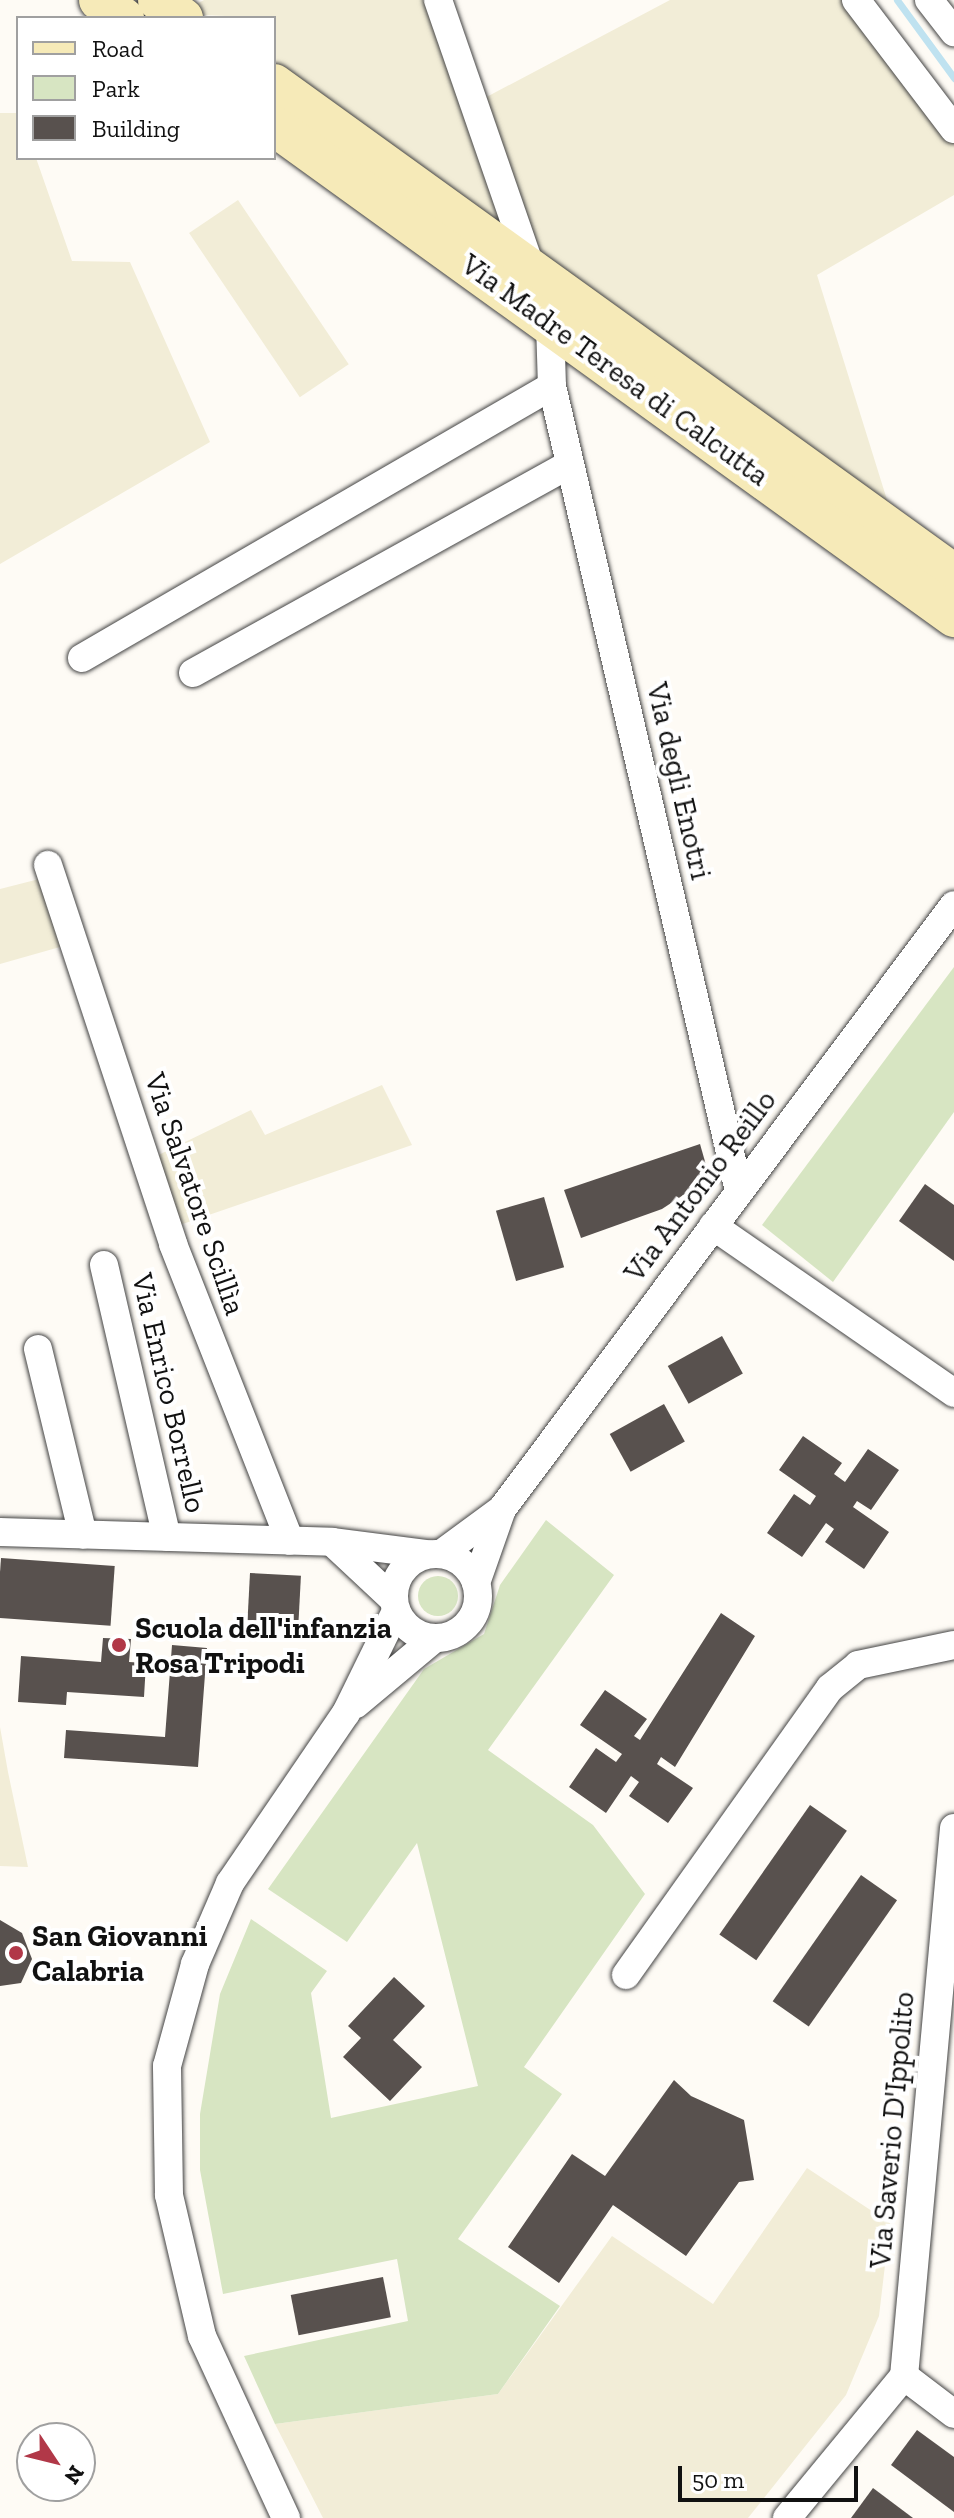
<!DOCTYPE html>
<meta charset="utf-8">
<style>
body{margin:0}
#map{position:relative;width:954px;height:2518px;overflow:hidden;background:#fefbf5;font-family:"Zilla Slab",serif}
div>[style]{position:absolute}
.farmland>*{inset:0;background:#f2edd7;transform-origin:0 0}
.green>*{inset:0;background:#d7e5c2}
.round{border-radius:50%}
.stream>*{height:7px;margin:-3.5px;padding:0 3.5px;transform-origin:3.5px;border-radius:3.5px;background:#bfe2f0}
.building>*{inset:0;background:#58514e;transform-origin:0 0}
.roads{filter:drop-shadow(0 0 2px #444) drop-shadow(0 0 2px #444)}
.minor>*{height:28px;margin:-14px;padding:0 14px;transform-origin:14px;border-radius:14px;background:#fff}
.minor>.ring{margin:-14px;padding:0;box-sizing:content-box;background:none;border:28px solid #fff;border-radius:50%}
.secondary>*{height:40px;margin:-20px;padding:0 20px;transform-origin:20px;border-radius:20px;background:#f6eab8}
.dots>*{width:22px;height:22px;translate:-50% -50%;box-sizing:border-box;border:4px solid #fff;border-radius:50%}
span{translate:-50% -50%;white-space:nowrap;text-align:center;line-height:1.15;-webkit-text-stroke:8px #fff;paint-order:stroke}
.street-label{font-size:30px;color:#111}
.poi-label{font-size:30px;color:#111;font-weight:700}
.left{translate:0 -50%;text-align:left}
.legend{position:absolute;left:16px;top:16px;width:260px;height:144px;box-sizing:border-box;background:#fff;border:2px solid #a0a0a0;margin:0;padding:10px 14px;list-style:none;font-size:24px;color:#111}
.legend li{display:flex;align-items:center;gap:16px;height:40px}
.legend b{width:40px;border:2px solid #a0a0a0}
.north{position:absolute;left:16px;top:2422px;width:80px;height:80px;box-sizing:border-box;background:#fff;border:2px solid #a0a0a0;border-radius:50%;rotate:125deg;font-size:22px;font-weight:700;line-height:32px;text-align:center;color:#111}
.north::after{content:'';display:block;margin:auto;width:28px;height:36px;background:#b13848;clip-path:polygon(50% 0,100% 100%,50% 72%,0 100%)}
.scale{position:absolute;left:678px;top:2466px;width:180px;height:36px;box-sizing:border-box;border:4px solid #111;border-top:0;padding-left:10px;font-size:24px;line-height:28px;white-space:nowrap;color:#111;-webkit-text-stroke:6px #fff;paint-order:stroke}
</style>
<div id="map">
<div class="farmland">
<div style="clip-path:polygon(204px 0,438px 0,479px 101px,670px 0,856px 0,954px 129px,954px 195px,817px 275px,897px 532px,274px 84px,274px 18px,177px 14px)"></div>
<div style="clip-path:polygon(0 113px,18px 113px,18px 158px,36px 158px,72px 261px,130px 262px,210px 442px,0 564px)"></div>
<div style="left:238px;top:200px;width:198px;height:59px;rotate:56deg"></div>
<div style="clip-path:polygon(51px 876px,74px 943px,0 964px,0 889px)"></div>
<div style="clip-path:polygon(382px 1085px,412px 1145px,168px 1229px,146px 1161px,251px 1110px,265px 1135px)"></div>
<div style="clip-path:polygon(0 1727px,8px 1772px,28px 1867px,0 1866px)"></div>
<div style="clip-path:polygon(807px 2168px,890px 2223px,879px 2316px,846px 2395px,748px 2518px,323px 2518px,275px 2424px,498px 2394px,612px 2236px,713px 2304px)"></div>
</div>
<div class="green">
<div style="clip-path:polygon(954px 967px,954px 1112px,833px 1282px,762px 1225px)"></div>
<div style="clip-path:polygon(546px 1520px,614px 1575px,488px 1750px,593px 1825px,645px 1894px,524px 2067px,562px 2094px,458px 2239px,560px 2306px,498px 2394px,275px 2424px,244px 2356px,408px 2321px,397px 2259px,223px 2294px,200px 2170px,200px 2114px,220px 1994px,251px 1919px,327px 1971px,311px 1993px,331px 2118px,478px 2086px,417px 1843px,347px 1942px,268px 1889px,424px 1669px,484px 1634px,500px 1585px)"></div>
<div class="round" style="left:418px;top:1576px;width:40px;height:40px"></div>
</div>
<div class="stream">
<div style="left:897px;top:0;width:97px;rotate:53.8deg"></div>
</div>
<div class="building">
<div style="clip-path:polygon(700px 1144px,708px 1172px,697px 1186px,662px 1209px,581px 1238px,564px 1190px)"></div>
<div style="clip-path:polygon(925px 1184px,954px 1205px,954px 1261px,899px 1221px)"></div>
<div style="left:544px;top:1197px;width:73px;height:50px;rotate:74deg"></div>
<div style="left:722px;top:1336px;width:43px;height:62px;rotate:61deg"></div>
<div style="left:664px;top:1404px;width:43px;height:62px;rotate:61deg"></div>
<div style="clip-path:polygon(803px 1436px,842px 1463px,834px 1474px,845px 1482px,868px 1449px,899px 1470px,871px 1510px,857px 1501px,853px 1507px,889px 1532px,864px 1569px,825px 1542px,834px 1529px,826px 1523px,802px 1557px,767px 1533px,794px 1494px,810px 1505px,816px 1496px,779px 1470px)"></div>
<div style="left:1px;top:1558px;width:114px;height:60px;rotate:4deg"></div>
<div style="left:250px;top:1573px;width:51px;height:47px;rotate:3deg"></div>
<div style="clip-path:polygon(721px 1613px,755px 1636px,675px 1767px,661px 1757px,657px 1764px,693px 1788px,668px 1823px,629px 1796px,639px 1782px,631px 1776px,606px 1813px,569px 1787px,596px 1748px,616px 1762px,622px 1754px,580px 1725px,605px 1690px,647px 1719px,634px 1736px,640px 1740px)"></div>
<div style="clip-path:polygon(103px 1638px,131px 1639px,129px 1662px,146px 1663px,144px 1697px,67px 1692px,66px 1705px,18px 1702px,21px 1656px,101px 1662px)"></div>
<div style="clip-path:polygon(172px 1645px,207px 1648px,198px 1767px,64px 1758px,66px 1730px,165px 1737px)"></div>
<div style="left:810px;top:1805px;width:45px;height:158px;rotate:35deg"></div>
<div style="left:861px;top:1875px;width:44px;height:154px;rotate:35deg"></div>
<div style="clip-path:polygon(0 1920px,22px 1933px,32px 1959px,21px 1983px,0 1986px)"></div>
<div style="clip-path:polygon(394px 1977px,425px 2006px,393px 2040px,422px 2067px,390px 2101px,343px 2057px,361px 2038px,348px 2026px)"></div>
<div style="clip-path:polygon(674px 2080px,691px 2096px,744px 2120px,754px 2180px,739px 2182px,686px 2256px,613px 2205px,559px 2283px,508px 2247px,572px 2154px,605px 2176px)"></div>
<div style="left:383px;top:2277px;width:41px;height:94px;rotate:79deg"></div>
<div style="clip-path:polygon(917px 2430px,954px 2457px,954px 2512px,891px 2465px)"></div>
<div style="clip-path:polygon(873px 2488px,913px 2518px,851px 2518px)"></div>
</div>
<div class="roads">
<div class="minor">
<div style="left:438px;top:0;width:284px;rotate:70.9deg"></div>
<div style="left:856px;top:0;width:162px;rotate:52.8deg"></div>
<div style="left:929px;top:0;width:41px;rotate:52deg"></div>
<div style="left:550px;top:323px;width:63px;rotate:88.2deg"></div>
<div style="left:552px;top:386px;width:826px;rotate:76.92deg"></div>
<div style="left:82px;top:658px;width:543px;rotate:-30.06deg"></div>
<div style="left:193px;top:673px;width:431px;rotate:-29deg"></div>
<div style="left:48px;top:865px;width:399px;rotate:71.7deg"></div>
<div style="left:173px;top:1244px;width:319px;rotate:68.5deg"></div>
<div style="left:713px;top:1226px;width:293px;rotate:34.7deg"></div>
<div style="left:104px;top:1265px;width:279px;rotate:77deg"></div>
<div style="left:38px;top:1349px;width:191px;rotate:76.4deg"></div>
<div style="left:0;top:1532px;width:332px;rotate:1.7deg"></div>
<div style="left:332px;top:1542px;width:96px;rotate:7.2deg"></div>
<div style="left:332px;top:1542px;width:85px;rotate:43.1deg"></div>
<div class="ring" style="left:394px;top:1554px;width:56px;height:56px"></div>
<div style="left:441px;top:1554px;width:76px;rotate:-36.4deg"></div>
<div style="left:476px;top:1583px;width:78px;rotate:-70.6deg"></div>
<div style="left:502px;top:1509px;width:754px;rotate:-53.19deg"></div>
<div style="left:356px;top:1704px;width:103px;rotate:-39.9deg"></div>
<div style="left:954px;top:1828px;width:550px;rotate:95.21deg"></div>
<div style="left:904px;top:2376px;width:63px;rotate:37.2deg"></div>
<div style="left:626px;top:1975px;width:352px;rotate:-54.6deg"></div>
<div style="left:830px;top:1688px;width:36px;rotate:-39deg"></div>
<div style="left:858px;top:1665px;width:98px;rotate:-11.8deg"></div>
<div style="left:286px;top:2518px;width:200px;rotate:-114.8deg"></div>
<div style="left:202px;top:2336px;width:145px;rotate:-103.2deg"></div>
<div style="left:169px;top:2195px;width:129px;rotate:-90.9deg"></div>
<div style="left:167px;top:2066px;width:106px;rotate:-74.6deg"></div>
<div style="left:195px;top:1964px;width:88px;rotate:-66.6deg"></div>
<div style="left:230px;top:1883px;width:206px;rotate:-55.7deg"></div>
<div style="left:346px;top:1713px;width:114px;rotate:-63.9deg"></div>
<div style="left:787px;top:2518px;width:184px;rotate:-50.5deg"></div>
</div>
<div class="secondary">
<div style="left:99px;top:0;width:31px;rotate:36deg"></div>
<div style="left:158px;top:0;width:31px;rotate:36deg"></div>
<div style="left:274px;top:84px;width:838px;rotate:35.78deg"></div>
<div style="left:274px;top:126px;width:839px;rotate:35.83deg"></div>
</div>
</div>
<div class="dots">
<div style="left:119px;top:1645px;background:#b13848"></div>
<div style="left:16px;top:1953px;background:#b13848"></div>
</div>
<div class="street-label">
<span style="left:615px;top:370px;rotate:36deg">Via Madre Teresa di Calcutta</span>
<span style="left:679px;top:781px;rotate:77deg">Via degli Enotri</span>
<span style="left:700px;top:1186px;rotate:-53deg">Via Antonio Reillo</span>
<span style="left:195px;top:1194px;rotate:71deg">Via Salvatore Scillìa</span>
<span style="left:169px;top:1393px;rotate:77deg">Via Enrico Borrello</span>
<span style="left:892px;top:2130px;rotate:-85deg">Via Saverio D'Ippolito</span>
</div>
<div class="poi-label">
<span class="left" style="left:135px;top:1645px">Scuola dell'infanzia<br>Rosa Tripodi</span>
<span class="left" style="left:32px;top:1953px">San Giovanni<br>Calabria</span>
</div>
<ul class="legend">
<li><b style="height:10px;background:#f6eab8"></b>Road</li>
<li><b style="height:22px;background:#d7e5c2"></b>Park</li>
<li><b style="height:22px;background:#58514e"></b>Building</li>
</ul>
<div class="north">N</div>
<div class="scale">50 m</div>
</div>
